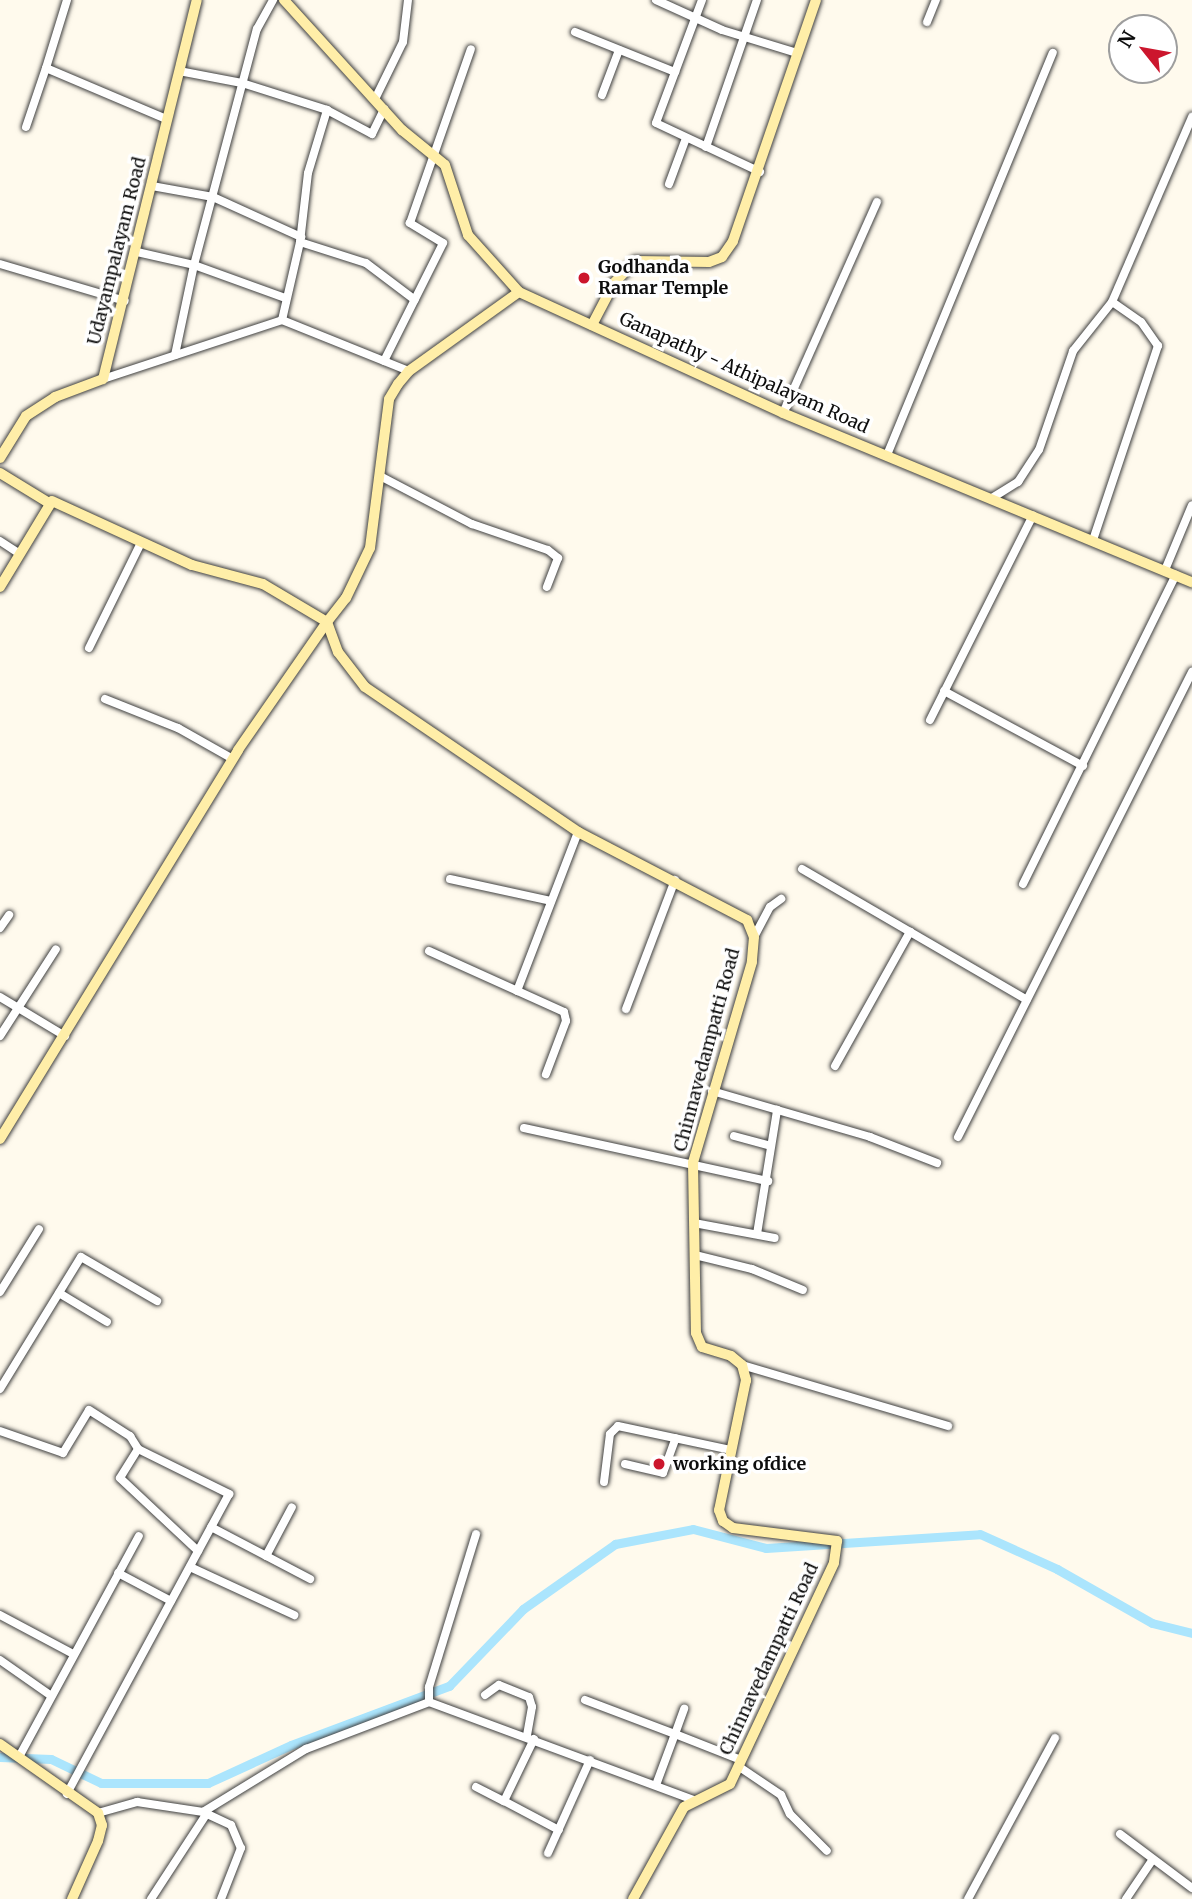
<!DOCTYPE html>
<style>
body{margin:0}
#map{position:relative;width:1192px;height:1899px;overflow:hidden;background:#fffaed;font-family:Merriweather,serif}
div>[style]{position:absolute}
.canal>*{height:9px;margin:-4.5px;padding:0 4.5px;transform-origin:4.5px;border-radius:4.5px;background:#abe5fd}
.roads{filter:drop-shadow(0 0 2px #404040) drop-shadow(0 0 2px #404040)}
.street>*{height:8px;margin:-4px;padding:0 4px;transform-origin:4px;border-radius:4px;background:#fff}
.secondary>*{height:10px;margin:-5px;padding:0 5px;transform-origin:5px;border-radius:5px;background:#ffeea8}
.dots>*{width:19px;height:19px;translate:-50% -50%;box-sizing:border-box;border:4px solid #fff;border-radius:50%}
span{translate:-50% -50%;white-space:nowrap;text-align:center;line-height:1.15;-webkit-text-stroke:7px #fff;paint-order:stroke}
.street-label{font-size:18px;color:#0d0d0d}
.poi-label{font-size:18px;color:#0d0d0d;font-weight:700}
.left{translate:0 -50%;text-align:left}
.north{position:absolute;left:1108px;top:14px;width:70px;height:70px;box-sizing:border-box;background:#fff;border:2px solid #9e9e9e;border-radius:50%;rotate:301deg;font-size:19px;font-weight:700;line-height:28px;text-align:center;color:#0d0d0d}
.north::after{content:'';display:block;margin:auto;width:24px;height:32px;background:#cc162d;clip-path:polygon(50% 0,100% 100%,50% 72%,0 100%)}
</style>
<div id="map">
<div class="canal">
<div style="left:0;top:1757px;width:51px;rotate:2.2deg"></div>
<div style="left:51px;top:1759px;width:55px;rotate:25.6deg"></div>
<div style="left:101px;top:1783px;width:107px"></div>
<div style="left:208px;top:1783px;width:91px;rotate:-24.6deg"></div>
<div style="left:291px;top:1745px;width:169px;rotate:-20.5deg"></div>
<div style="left:449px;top:1686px;width:107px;rotate:-46.1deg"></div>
<div style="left:523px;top:1609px;width:113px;rotate:-35.2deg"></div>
<div style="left:615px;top:1544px;width:79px;rotate:-10.9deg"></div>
<div style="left:693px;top:1529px;width:75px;rotate:14.6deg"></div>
<div style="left:766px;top:1548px;width:214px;rotate:-3.7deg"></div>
<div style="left:980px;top:1534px;width:85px;rotate:24.4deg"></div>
<div style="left:1057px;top:1569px;width:109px;rotate:29.6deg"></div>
<div style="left:1152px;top:1623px;width:41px;rotate:14deg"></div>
</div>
<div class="roads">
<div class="street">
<div style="left:67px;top:0;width:71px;rotate:107.2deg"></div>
<div style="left:46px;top:68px;width:130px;rotate:23deg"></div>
<div style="left:656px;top:0;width:72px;rotate:24.4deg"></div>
<div style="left:722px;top:30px;width:78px;rotate:17deg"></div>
<div style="left:702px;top:0;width:131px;rotate:110.5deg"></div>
<div style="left:656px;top:123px;width:115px;rotate:25.2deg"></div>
<div style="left:927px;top:22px;width:24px;rotate:-68deg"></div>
<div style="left:575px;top:32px;width:108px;rotate:21.8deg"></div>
<div style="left:179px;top:71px;width:64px;rotate:10.8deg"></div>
<div style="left:242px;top:83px;width:89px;rotate:17.6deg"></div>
<div style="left:327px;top:110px;width:51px;rotate:28.1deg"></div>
<div style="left:372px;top:134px;width:28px;rotate:-64deg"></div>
<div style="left:602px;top:95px;width:48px;rotate:-69.3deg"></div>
<div style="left:376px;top:97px;width:61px;rotate:-63.9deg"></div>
<div style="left:403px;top:42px;width:42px;rotate:-83.2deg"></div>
<div style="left:26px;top:127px;width:62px;rotate:-71.3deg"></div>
<div style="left:706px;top:147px;width:156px;rotate:-70.9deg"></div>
<div style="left:669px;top:184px;width:49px;rotate:-69.7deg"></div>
<div style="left:152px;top:186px;width:62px;rotate:10.2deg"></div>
<div style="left:213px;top:197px;width:97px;rotate:24.4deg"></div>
<div style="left:300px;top:242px;width:69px;rotate:17.7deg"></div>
<div style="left:366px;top:263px;width:61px;rotate:37.1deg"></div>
<div style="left:137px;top:252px;width:58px;rotate:12.8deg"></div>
<div style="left:194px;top:265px;width:97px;rotate:19.9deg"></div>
<div style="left:0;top:264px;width:130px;rotate:16.5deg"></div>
<div style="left:282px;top:320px;width:80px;rotate:-77deg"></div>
<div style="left:300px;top:242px;width:69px;rotate:-83.4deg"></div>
<div style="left:308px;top:173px;width:66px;rotate:-73.2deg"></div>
<div style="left:175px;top:355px;width:92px;rotate:-78.1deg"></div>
<div style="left:194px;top:265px;width:244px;rotate:-75.1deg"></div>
<div style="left:257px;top:29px;width:33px;rotate:-61deg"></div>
<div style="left:384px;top:361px;width:132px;rotate:-63.4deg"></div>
<div style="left:443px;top:243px;width:39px;rotate:-149deg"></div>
<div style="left:410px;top:223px;width:184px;rotate:-70.7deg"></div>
<div style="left:103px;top:379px;width:188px;rotate:-18.2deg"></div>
<div style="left:282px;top:320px;width:137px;rotate:21.9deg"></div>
<div style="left:783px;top:413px;width:231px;rotate:-66deg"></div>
<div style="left:887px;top:455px;width:435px;rotate:-67.6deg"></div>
<div style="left:380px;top:476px;width:104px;rotate:27.6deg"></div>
<div style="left:472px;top:524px;width:80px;rotate:18.9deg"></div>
<div style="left:548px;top:550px;width:13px;rotate:39deg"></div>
<div style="left:558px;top:558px;width:31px;rotate:111deg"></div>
<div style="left:992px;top:498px;width:31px;rotate:-32deg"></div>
<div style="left:1018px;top:482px;width:38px;rotate:-57deg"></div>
<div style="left:1039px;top:450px;width:105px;rotate:-71deg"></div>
<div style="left:1073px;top:351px;width:63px;rotate:-51.5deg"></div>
<div style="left:1093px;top:540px;width:205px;rotate:-71.5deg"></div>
<div style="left:1158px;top:346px;width:29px;rotate:-125deg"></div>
<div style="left:1141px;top:322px;width:35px;rotate:-145deg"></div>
<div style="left:1112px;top:302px;width:202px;rotate:-66.6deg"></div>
<div style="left:0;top:541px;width:24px;rotate:33deg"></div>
<div style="left:1165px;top:570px;width:70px;rotate:-67.4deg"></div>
<div style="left:89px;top:648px;width:117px;rotate:-63.7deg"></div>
<div style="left:944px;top:691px;width:158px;rotate:28.3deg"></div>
<div style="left:105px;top:699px;width:79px;rotate:21.7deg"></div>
<div style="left:178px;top:728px;width:63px;rotate:29.4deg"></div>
<div style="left:930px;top:720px;width:229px;rotate:-63.3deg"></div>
<div style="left:802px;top:869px;width:260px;rotate:30.2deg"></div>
<div style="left:450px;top:879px;width:103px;rotate:12.3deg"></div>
<div style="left:1023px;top:884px;width:345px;rotate:-63.7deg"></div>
<div style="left:0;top:928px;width:16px;rotate:-55deg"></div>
<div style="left:754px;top:937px;width:34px;rotate:-62deg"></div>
<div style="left:770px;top:907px;width:14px;rotate:-36deg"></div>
<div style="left:429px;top:951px;width:148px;rotate:24.3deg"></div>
<div style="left:564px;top:1012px;width:9px;rotate:77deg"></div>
<div style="left:566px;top:1021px;width:57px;rotate:110.7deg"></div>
<div style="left:517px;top:991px;width:170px;rotate:-69deg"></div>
<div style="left:0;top:997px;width:76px;rotate:31deg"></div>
<div style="left:626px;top:1009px;width:138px;rotate:-69.2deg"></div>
<div style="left:0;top:1036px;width:103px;rotate:-57.2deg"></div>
<div style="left:835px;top:1066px;width:154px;rotate:-60.8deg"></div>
<div style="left:712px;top:1091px;width:165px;rotate:16.2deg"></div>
<div style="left:870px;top:1137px;width:72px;rotate:21.2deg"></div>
<div style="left:524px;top:1128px;width:250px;rotate:12.3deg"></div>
<div style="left:734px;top:1136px;width:38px;rotate:15deg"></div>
<div style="left:958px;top:1137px;width:521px;rotate:-63.29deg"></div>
<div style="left:694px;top:1223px;width:82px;rotate:10.5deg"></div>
<div style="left:757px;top:1234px;width:126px;rotate:-80.8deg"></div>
<div style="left:695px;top:1255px;width:59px;rotate:13.8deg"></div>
<div style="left:752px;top:1269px;width:55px;rotate:22.4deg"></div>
<div style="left:0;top:1292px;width:74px;rotate:-58.2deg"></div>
<div style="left:59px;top:1293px;width:56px;rotate:31.1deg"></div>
<div style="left:742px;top:1365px;width:215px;rotate:16.5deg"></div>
<div style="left:0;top:1389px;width:155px;rotate:-58.5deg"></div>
<div style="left:81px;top:1257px;width:88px;rotate:30.1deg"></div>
<div style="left:0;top:1431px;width:67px;rotate:19.2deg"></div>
<div style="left:63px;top:1453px;width:50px;rotate:-58.8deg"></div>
<div style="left:89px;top:1410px;width:49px;rotate:32.4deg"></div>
<div style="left:130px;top:1436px;width:15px;rotate:58deg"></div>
<div style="left:138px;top:1449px;width:102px;rotate:26.3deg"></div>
<div style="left:229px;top:1494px;width:341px;rotate:118.4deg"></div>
<div style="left:138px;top:1449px;width:34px;rotate:122deg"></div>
<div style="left:120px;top:1478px;width:107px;rotate:43.1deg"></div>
<div style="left:625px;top:1464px;width:39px;rotate:13deg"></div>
<div style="left:663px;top:1473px;width:37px;rotate:-70deg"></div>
<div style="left:604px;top:1482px;width:48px;rotate:-82.9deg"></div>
<div style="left:610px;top:1434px;width:11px;rotate:-45deg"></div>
<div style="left:618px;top:1426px;width:116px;rotate:12deg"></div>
<div style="left:211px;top:1527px;width:112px;rotate:27.7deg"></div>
<div style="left:266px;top:1556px;width:55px;rotate:-62deg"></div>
<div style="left:190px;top:1567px;width:115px;rotate:24.8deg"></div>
<div style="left:118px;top:1573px;width:60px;rotate:27.8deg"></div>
<div style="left:0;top:1615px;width:83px;rotate:28.1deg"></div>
<div style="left:0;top:1660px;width:61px;rotate:35deg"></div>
<div style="left:485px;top:1695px;width:17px;rotate:-36deg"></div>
<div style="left:499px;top:1685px;width:32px;rotate:22deg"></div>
<div style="left:529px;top:1697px;width:10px;rotate:73deg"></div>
<div style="left:532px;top:1707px;width:29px;rotate:100deg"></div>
<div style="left:585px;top:1700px;width:96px;rotate:20.7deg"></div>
<div style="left:675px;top:1734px;width:27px;rotate:-70deg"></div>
<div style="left:429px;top:1702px;width:15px;rotate:-90deg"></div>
<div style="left:429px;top:1687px;width:160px;rotate:-72.9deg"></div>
<div style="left:534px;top:1739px;width:69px;rotate:115.8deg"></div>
<div style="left:504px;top:1801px;width:62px;rotate:27.8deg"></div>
<div style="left:20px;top:1755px;width:249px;rotate:-61.5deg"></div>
<div style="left:738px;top:1766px;width:52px;rotate:34deg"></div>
<div style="left:781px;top:1795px;width:21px;rotate:65deg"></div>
<div style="left:790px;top:1814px;width:52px;rotate:45deg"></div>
<div style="left:656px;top:1785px;width:54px;rotate:-69.6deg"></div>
<div style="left:675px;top:1734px;width:71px;rotate:21.5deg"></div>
<div style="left:476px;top:1787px;width:31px;rotate:27deg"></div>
<div style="left:203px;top:1812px;width:31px;rotate:25deg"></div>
<div style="left:231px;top:1825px;width:25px;rotate:67deg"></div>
<div style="left:241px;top:1848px;width:55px;rotate:111.4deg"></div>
<div style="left:98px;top:1813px;width:41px;rotate:-15.8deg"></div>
<div style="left:137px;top:1802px;width:67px;rotate:8.6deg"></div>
<div style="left:203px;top:1812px;width:121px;rotate:-31.5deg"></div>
<div style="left:306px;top:1749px;width:132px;rotate:-20.9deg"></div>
<div style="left:429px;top:1702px;width:285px;rotate:20.3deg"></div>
<div style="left:1120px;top:1834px;width:90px;rotate:36.9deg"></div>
<div style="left:548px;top:1853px;width:102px;rotate:-65.7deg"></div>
<div style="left:151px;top:1899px;width:103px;rotate:-56.9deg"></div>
<div style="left:968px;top:1899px;width:183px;rotate:-61.6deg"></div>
<div style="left:1126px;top:1899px;width:48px;rotate:-56deg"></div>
</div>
<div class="secondary">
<div style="left:284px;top:0;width:176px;rotate:47.8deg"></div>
<div style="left:402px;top:130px;width:55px;rotate:39.1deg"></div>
<div style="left:445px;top:165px;width:74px;rotate:71.8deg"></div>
<div style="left:468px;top:235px;width:76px;rotate:48.2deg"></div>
<div style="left:519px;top:292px;width:290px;rotate:24.6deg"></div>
<div style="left:783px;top:413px;width:443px;rotate:22.5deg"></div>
<div style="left:592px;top:325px;width:47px;rotate:-62.4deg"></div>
<div style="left:614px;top:283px;width:30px;rotate:-46deg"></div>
<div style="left:635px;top:261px;width:74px;rotate:0.8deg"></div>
<div style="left:709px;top:262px;width:14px;rotate:-21deg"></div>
<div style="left:722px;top:257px;width:19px;rotate:-55deg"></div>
<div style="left:733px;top:241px;width:255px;rotate:-71deg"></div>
<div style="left:0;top:458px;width:49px;rotate:-58.2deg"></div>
<div style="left:26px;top:416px;width:35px;rotate:-33deg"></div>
<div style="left:55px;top:397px;width:51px;rotate:-20.6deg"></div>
<div style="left:103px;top:379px;width:390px;rotate:-76.1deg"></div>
<div style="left:0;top:473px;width:57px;rotate:31.5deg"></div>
<div style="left:0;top:587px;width:100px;rotate:-58.8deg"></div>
<div style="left:52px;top:501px;width:154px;rotate:24.6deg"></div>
<div style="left:192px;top:565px;width:73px;rotate:15deg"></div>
<div style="left:263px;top:584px;width:74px;rotate:30.7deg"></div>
<div style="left:327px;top:622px;width:31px;rotate:-52deg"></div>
<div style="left:346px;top:598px;width:55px;rotate:-64.4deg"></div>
<div style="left:370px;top:548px;width:150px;rotate:-82.7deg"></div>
<div style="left:389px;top:399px;width:17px;rotate:-59deg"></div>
<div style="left:398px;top:384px;width:17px;rotate:-50deg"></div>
<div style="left:409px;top:371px;width:135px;rotate:-35.7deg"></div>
<div style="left:327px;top:622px;width:32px;rotate:70deg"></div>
<div style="left:338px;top:652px;width:44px;rotate:52.4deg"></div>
<div style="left:365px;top:687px;width:258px;rotate:34.2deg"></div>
<div style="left:578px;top:832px;width:191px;rotate:27.5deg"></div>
<div style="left:747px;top:920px;width:18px;rotate:68deg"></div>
<div style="left:754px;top:937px;width:25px;rotate:95deg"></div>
<div style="left:752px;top:962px;width:209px;rotate:106.4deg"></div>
<div style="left:693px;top:1163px;width:170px;rotate:89deg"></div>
<div style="left:696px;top:1333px;width:15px;rotate:67deg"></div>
<div style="left:702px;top:1347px;width:30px;rotate:17deg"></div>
<div style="left:731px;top:1356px;width:14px;rotate:39deg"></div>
<div style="left:742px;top:1365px;width:16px;rotate:75deg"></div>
<div style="left:746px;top:1380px;width:133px;rotate:101.7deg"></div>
<div style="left:719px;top:1510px;width:12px;rotate:70deg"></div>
<div style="left:723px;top:1521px;width:12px;rotate:35deg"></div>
<div style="left:733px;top:1528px;width:105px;rotate:7.1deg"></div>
<div style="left:837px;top:1541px;width:22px;rotate:98deg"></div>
<div style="left:834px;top:1563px;width:244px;rotate:115.2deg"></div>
<div style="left:730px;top:1784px;width:51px;rotate:153.4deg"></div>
<div style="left:684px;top:1807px;width:105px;rotate:119deg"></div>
<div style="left:0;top:1139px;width:456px;rotate:-58.5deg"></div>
<div style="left:238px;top:750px;width:156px;rotate:-55.2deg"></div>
<div style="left:0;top:1744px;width:120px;rotate:35.1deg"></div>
<div style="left:98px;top:1813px;width:13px;rotate:72deg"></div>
<div style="left:102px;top:1825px;width:16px;rotate:104deg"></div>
<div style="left:98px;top:1841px;width:64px;rotate:114.1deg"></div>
</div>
</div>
<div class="dots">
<div style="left:584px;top:278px;background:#cc162d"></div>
<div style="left:659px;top:1464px;background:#cc162d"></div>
</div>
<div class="street-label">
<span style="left:117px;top:251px;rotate:-76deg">Udayampalayam Road</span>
<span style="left:744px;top:373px;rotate:24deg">Ganapathy - Athipalayam Road</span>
<span style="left:707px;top:1050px;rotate:-75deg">Chinnavedampatti Road</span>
<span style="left:769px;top:1659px;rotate:-65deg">Chinnavedampatti Road</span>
</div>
<div class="poi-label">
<span class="left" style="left:598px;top:278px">Godhanda<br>Ramar Temple</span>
<span class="left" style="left:673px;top:1464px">working ofdice</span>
</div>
<div class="north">N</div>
</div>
